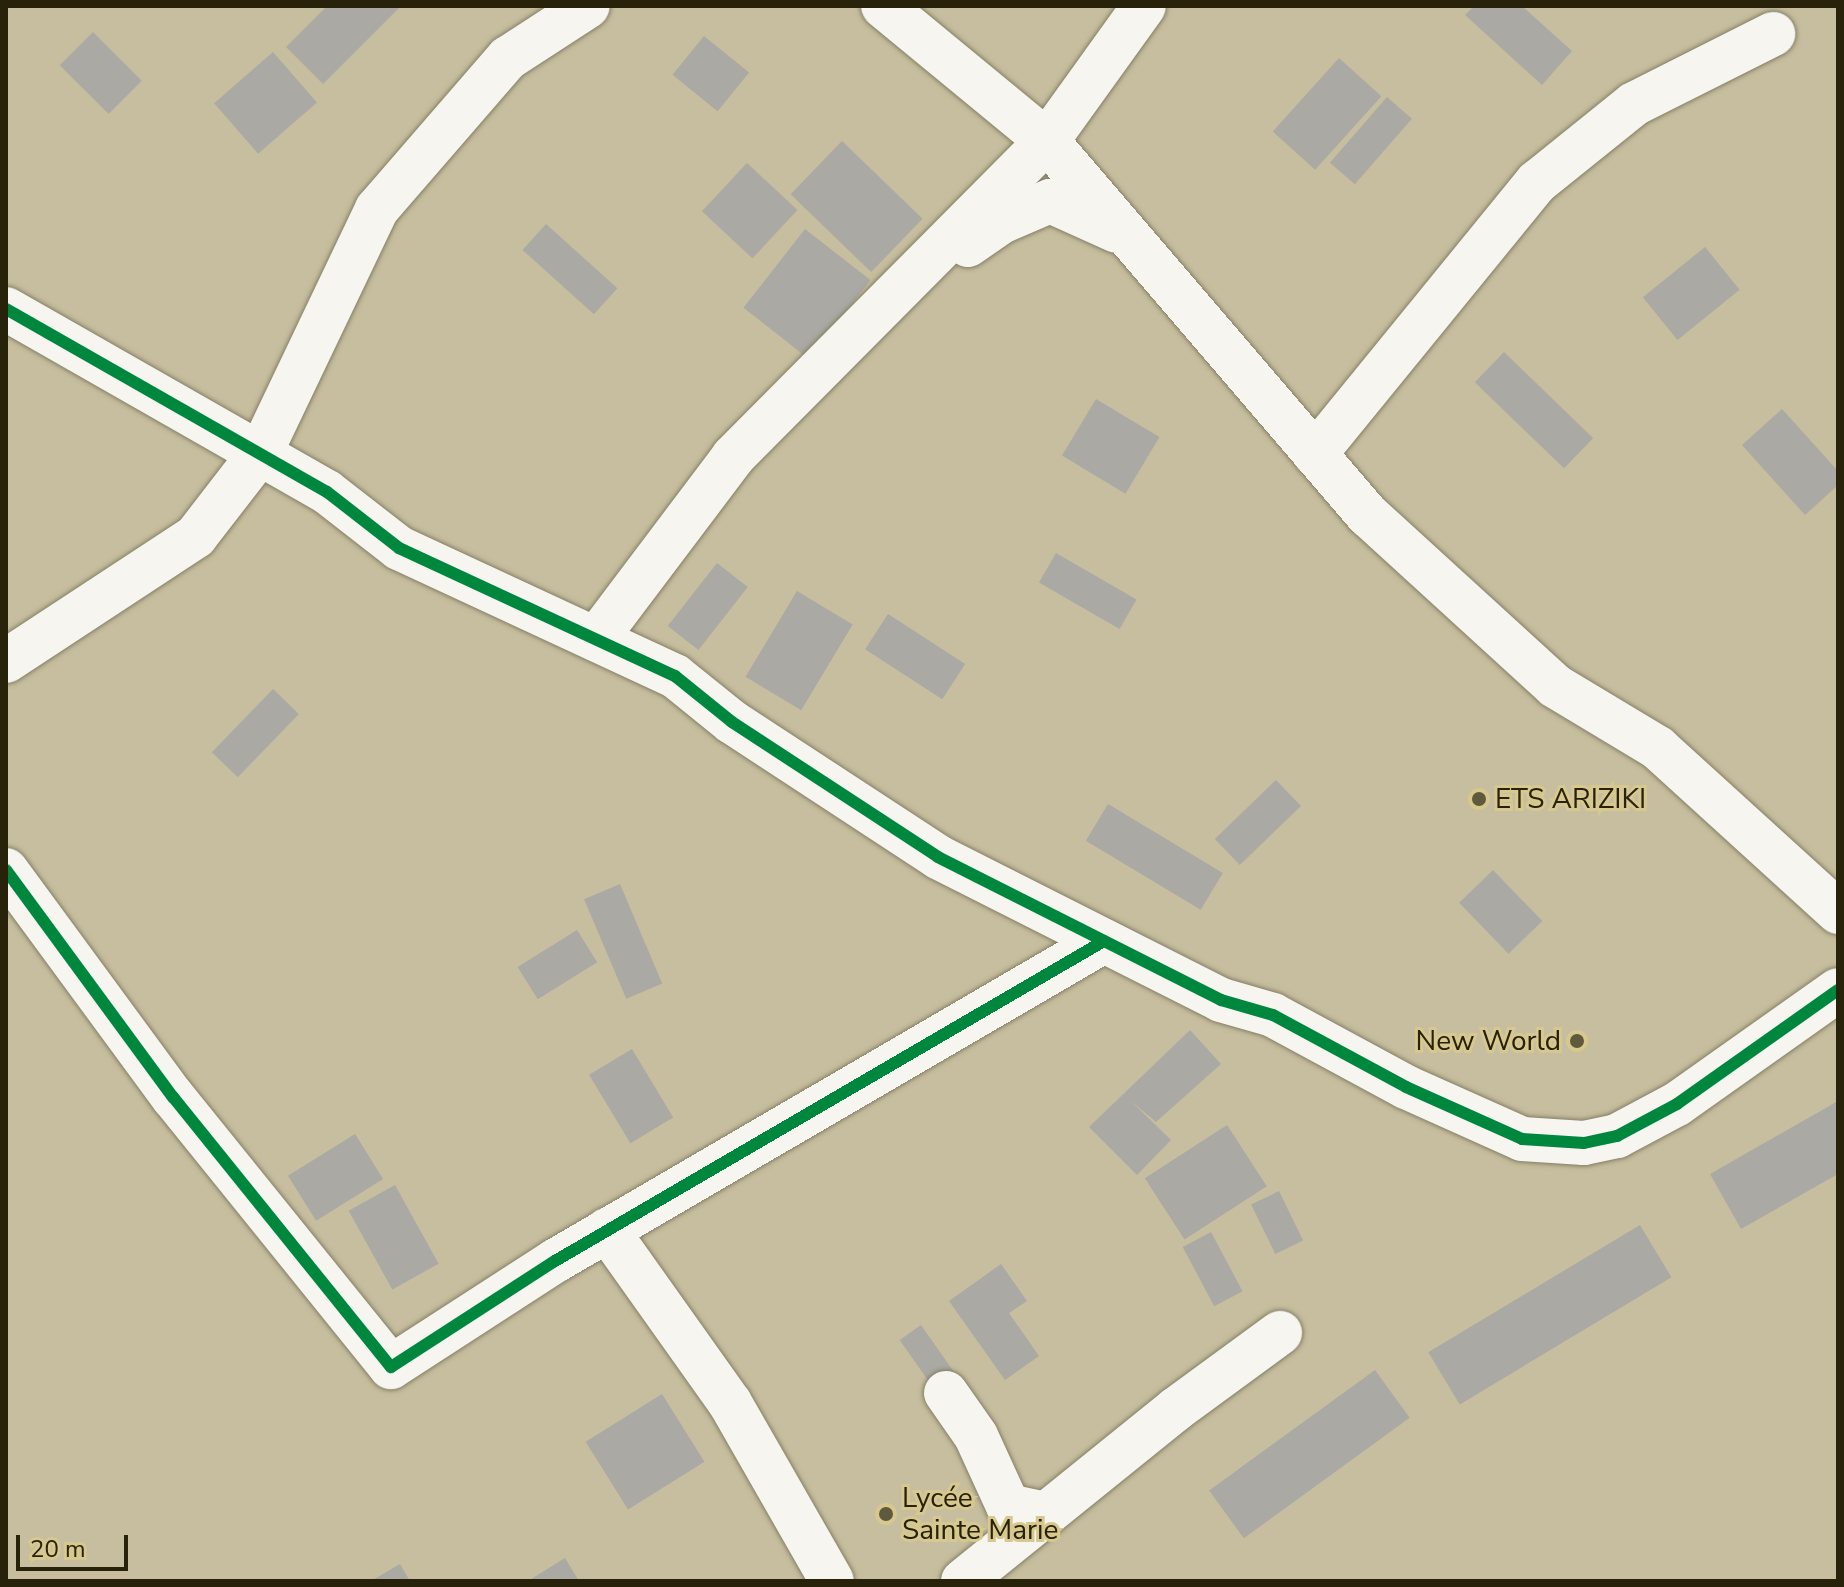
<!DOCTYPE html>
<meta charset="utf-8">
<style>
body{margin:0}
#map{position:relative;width:1844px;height:1587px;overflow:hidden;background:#c6be9e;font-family:"Nunito Sans",sans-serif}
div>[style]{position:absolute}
.building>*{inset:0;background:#aaa9a4;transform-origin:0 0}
.roads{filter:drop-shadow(0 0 2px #857f65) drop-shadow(0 0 2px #857f65)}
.minor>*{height:44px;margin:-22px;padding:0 22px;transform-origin:22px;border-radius:22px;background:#f6f5f0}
.cycleway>*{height:12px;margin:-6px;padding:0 6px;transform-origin:6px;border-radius:6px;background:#00873e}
.dots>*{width:22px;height:22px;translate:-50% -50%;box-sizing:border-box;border:4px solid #d6c88e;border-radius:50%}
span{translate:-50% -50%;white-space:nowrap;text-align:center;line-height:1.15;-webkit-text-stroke:6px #d6c88e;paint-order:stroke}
.poi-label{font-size:28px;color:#28220b}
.left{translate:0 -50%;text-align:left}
.right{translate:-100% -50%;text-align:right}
.frame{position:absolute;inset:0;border:8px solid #28220b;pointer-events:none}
.scale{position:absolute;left:16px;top:1535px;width:112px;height:36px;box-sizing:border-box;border:4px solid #28220b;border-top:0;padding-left:10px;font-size:24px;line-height:28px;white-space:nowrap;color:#28220b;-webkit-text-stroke:6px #d6c88e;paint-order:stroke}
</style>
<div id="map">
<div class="building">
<div style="clip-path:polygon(327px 6px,401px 6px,323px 84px,286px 47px)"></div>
<div style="clip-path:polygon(1474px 6px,1522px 6px,1572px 51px,1542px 85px,1465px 15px)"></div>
<div style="left:93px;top:32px;width:69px;height:47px;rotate:45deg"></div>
<div style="left:704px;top:36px;width:58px;height:50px;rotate:39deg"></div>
<div style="left:273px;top:52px;width:67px;height:78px;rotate:49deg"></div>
<div style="left:1339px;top:58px;width:57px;height:99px;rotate:42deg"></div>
<div style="left:1387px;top:97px;width:33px;height:87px;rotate:41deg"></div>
<div style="left:842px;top:141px;width:112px;height:74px;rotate:44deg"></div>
<div style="left:747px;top:163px;width:69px;height:66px;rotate:43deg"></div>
<div style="left:546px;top:224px;width:96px;height:35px;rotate:42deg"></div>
<div style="left:805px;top:229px;width:83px;height:100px;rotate:38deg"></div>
<div style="left:1705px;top:247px;width:55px;height:80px;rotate:51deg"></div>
<div style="left:1504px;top:352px;width:124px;height:42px;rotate:44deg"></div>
<div style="left:1096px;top:399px;width:74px;height:66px;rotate:31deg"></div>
<div style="clip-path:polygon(1782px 409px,1838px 471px,1838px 485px,1805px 515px,1742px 445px)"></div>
<div style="left:1056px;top:553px;width:93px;height:34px;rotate:30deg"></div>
<div style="left:717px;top:563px;width:39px;height:80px;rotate:38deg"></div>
<div style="left:797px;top:591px;width:65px;height:100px;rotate:31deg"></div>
<div style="left:888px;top:614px;width:92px;height:42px;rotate:33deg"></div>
<div style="left:273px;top:689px;width:36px;height:88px;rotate:44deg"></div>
<div style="left:1276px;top:780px;width:36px;height:85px;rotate:46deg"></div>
<div style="left:1108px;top:804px;width:134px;height:43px;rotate:31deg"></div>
<div style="left:1493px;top:870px;width:71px;height:47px;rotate:46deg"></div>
<div style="left:620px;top:884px;width:108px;height:39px;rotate:67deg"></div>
<div style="left:577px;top:930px;width:38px;height:70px;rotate:58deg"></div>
<div style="clip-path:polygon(1190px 1030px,1221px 1064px,1156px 1122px,1131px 1101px,1171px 1140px,1137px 1175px,1089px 1127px)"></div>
<div style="left:632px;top:1049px;width:80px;height:50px;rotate:59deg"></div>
<div style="clip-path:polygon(1838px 1101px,1838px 1174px,1741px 1229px,1710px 1174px)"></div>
<div style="left:1227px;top:1125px;width:73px;height:98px;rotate:57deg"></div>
<div style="left:355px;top:1134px;width:53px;height:79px;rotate:58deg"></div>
<div style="left:395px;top:1185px;width:90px;height:53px;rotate:61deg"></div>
<div style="left:1279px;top:1191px;width:55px;height:31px;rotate:64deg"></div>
<div style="left:1640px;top:1225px;width:61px;height:247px;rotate:59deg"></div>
<div style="left:1211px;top:1232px;width:67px;height:32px;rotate:62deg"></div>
<div style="clip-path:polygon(1001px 1264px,1027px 1301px,1009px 1313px,1039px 1356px,1005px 1380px,949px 1301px)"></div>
<div style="left:921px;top:1325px;width:58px;height:26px;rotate:55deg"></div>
<div style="left:1375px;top:1370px;width:59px;height:205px;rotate:54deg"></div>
<div style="left:662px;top:1394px;width:80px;height:90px;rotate:58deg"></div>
<div style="clip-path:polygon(565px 1558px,579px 1581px,528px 1581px)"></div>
<div style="clip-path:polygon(400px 1564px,410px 1581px,371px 1581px)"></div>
</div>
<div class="roads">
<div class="minor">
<div style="left:883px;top:6px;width:212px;rotate:39.5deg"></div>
<div style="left:1047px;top:141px;width:493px;rotate:49.4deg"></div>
<div style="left:1368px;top:515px;width:253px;rotate:42.4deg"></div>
<div style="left:1555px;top:686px;width:120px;rotate:31deg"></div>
<div style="left:1658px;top:748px;width:244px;rotate:42.3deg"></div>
<div style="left:968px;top:245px;width:40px;rotate:-34.9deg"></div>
<div style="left:1001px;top:222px;width:53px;rotate:-23.2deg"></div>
<div style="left:1050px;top:201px;width:73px;rotate:24.1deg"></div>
<div style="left:6px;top:309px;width:369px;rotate:29.7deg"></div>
<div style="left:327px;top:492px;width:91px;rotate:37.9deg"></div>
<div style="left:399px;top:548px;width:304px;rotate:24.9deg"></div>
<div style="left:675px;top:676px;width:73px;rotate:38.9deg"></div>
<div style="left:732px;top:722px;width:246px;rotate:33.2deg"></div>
<div style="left:938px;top:857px;width:317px;rotate:26.8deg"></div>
<div style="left:1221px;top:1000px;width:54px;rotate:16.1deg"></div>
<div style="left:1273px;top:1015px;width:151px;rotate:28.4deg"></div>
<div style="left:1406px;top:1087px;width:127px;rotate:24.1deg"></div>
<div style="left:1522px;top:1139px;width:62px;rotate:3.7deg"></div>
<div style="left:1584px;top:1143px;width:34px;rotate:-12deg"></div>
<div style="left:1617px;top:1136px;width:68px;rotate:-28.1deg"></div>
<div style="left:1677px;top:1104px;width:197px;rotate:-35.3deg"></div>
<div style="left:1315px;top:454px;width:351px;rotate:-50.8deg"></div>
<div style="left:1537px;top:182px;width:124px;rotate:-38.8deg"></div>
<div style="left:1634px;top:104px;width:156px;rotate:-26.7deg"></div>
<div style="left:596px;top:639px;width:228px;rotate:-53deg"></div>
<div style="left:733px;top:457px;width:445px;rotate:-45.2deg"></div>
<div style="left:1047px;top:141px;width:166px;rotate:-54.3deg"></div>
<div style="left:6px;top:661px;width:227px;rotate:-33.3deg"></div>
<div style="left:196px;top:536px;width:106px;rotate:-52.3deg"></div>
<div style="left:261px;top:452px;width:269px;rotate:-64.5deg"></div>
<div style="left:377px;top:209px;width:200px;rotate:-49.1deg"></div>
<div style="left:508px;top:58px;width:95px;rotate:-33deg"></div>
<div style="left:6px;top:870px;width:282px;rotate:53.7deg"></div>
<div style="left:173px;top:1097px;width:347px;rotate:51.1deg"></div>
<div style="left:391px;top:1367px;width:195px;rotate:-32.9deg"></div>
<div style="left:555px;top:1261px;width:635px;rotate:-30.24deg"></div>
<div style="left:607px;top:1230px;width:212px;rotate:54.6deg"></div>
<div style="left:730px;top:1403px;width:205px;rotate:60.2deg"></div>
<div style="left:946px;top:1393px;width:52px;rotate:55.1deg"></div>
<div style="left:976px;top:1436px;width:77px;rotate:65.4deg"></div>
<div style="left:1008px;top:1506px;width:39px;rotate:12deg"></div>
<div style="left:963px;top:1581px;width:274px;rotate:-38.9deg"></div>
<div style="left:1176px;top:1409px;width:129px;rotate:-36.2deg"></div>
</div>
</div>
<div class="cycleway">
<div style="left:6px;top:309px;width:369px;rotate:29.7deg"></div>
<div style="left:327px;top:492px;width:91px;rotate:37.9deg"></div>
<div style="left:399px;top:548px;width:304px;rotate:24.9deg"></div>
<div style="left:675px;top:676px;width:73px;rotate:38.9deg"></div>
<div style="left:732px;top:722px;width:246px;rotate:33.2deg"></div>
<div style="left:938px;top:857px;width:317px;rotate:26.8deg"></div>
<div style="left:1221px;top:1000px;width:54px;rotate:16.1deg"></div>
<div style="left:1273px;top:1015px;width:151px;rotate:28.4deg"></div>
<div style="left:1406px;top:1087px;width:127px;rotate:24.1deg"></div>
<div style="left:1522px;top:1139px;width:62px;rotate:3.7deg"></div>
<div style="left:1584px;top:1143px;width:34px;rotate:-12deg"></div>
<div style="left:1617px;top:1136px;width:68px;rotate:-28.1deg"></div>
<div style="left:1677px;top:1104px;width:197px;rotate:-35.3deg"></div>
<div style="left:6px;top:870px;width:282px;rotate:53.7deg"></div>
<div style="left:173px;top:1097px;width:347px;rotate:51.1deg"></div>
<div style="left:391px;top:1367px;width:195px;rotate:-32.9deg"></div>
<div style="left:555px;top:1261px;width:635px;rotate:-30.24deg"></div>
</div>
<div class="dots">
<div style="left:1479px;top:799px;background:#5f593e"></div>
<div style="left:1577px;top:1041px;background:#5f593e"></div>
<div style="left:886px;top:1514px;background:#5f593e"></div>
</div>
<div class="poi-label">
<span class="left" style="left:1495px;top:799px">ETS ARIZIKI</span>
<span class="right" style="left:1561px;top:1041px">New World</span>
<span class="left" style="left:902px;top:1514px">Lycée<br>Sainte Marie</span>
</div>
<div class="frame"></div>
<div class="scale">20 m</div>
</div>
